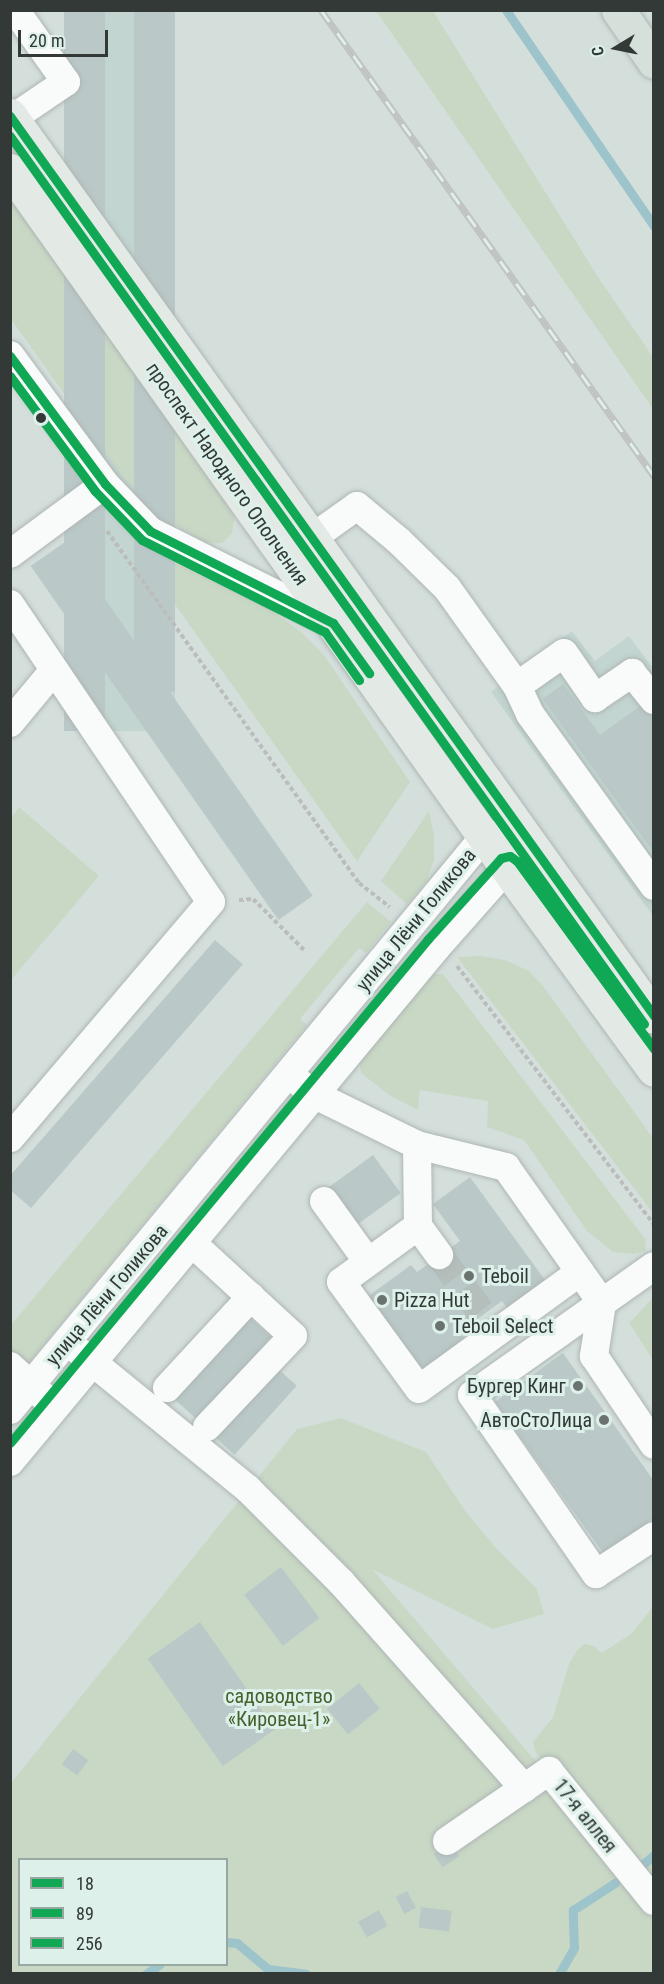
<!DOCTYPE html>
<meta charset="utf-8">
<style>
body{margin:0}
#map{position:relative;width:664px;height:1984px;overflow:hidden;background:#d4dfdc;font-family:"Roboto Condensed",sans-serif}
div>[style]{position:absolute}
.built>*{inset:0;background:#c2d5d0;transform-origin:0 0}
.green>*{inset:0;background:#c9d8c5}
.stream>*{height:9px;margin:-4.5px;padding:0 4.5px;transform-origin:4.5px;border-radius:4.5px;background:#9dc3cb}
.building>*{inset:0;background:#bac9c8;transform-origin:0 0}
.minor-tunnel>*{height:28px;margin-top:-14px;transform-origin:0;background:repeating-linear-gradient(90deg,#b4bebb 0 28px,transparent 0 42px)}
.path>*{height:4px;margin-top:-2px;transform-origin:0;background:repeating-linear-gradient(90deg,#babdbc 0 4.5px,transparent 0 7.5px)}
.roads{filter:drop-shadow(0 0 2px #aeb6b4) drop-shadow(0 0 2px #aeb6b4)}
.minor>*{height:28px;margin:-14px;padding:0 14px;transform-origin:14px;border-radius:14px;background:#f9fafa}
.major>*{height:33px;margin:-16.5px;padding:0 16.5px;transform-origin:16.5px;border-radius:16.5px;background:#e3eae6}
.highway>*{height:33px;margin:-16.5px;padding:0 16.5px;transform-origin:16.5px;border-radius:16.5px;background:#d4e0d9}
.rail>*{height:7px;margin-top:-3.5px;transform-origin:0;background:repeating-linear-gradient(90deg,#ddf0ea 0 14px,#c0c3c2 0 28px);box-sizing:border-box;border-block:2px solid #c0c3c2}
.bus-1>*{height:9px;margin:-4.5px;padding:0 4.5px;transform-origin:4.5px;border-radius:4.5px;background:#10a855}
.bus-2>*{height:9px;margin:-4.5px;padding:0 4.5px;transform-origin:4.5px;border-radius:4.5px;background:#10a855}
.bus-3>*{height:9px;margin:-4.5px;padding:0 4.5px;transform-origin:4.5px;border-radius:4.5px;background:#10a855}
.dots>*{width:16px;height:16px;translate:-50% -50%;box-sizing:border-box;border:3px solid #ddf0ea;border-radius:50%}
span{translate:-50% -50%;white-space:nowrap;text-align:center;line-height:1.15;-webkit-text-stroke:6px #ddf0ea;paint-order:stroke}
.street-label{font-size:20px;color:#323936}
.poi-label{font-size:20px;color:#323936}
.left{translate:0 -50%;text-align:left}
.right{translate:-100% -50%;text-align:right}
.park-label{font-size:20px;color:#45612c}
.frame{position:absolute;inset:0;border:12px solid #323936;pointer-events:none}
.legend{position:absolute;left:18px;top:1858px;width:210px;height:108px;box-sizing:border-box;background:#ddf0ea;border:2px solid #99a7a2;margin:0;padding:8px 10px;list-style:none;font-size:18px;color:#323936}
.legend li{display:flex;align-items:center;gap:12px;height:30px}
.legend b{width:30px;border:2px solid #99a7a2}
.north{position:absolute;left:586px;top:18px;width:60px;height:60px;-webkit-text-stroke:4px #ddf0ea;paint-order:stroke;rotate:260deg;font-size:16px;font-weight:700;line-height:24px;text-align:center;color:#323936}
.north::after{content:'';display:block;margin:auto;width:21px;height:27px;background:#323936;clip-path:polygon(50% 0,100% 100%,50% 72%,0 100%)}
.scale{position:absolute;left:18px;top:30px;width:90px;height:27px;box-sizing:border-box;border:3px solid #323936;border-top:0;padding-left:8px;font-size:18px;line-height:21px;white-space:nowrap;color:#323936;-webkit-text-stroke:4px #ddf0ea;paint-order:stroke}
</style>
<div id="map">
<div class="built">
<div style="left:64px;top:11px;width:111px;height:720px"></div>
<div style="clip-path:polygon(572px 631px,595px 661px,629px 636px,653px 668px,653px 916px,491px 692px)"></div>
</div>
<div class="green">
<div style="clip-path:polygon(376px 11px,433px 11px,598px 277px,653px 357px,653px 409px)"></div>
<div style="clip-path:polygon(10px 197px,226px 500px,234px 519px,232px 533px,222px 543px,206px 543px,156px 514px,123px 477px,11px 319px)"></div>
<div style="clip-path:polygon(130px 541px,271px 610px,301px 632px,324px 655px,410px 782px,357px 861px)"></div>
<div style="clip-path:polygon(19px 807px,99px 876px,11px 980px,11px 818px)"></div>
<div style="clip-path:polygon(429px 811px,434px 835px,434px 860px,427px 880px,407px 904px,381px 881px)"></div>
<div style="clip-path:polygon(367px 902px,391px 922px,366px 953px,359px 948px,300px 1019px,307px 1025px,26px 1366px,11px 1351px,10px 1326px)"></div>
<div style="clip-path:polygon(482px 956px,505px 960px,529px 971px,543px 986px,653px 1138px,653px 1213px,457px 957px)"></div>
<div style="clip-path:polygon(434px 974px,443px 974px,646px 1240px,645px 1251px,633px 1254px,613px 1252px,587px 1231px,524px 1140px,487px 1127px,488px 1101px,420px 1090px,418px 1110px,389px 1095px,361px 1073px,359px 1061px,415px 988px)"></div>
<div style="clip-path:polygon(653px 1298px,653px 1360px,629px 1323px)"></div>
<div style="clip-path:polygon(evenodd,341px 1418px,426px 1452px,466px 1512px,496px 1548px,537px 1589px,544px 1614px,493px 1629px,372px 1569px,653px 1899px,653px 1973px,11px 1974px,11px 1783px,297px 1429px,341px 1418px,20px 1860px,226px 1860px,226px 1964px,20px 1964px,20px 1860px)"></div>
<div style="clip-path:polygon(653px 1607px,653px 1893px,554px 1770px,536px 1753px,533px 1742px,553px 1717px,569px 1664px,578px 1649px,584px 1644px,594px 1646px,602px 1653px,632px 1633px)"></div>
</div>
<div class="stream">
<div style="left:506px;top:10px;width:262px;rotate:55.6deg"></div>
<div style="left:642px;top:1865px;width:16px;rotate:-40deg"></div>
<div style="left:226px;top:1942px;width:11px;rotate:5deg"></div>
<div style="left:237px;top:1943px;width:40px;rotate:40deg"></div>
<div style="left:268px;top:1969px;width:38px;rotate:7deg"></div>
<div style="left:146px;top:1974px;width:17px;rotate:-36deg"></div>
<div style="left:559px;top:1974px;width:30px;rotate:-60deg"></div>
<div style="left:574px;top:1948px;width:38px;rotate:-92deg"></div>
<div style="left:573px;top:1910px;width:51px;rotate:-33.1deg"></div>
</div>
<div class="building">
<div style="left:64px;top:10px;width:41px;height:721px"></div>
<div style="left:134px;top:10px;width:41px;height:682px"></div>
<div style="left:65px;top:542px;width:432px;height:42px;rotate:55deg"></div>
<div style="clip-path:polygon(563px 684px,600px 735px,643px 704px,654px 718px,654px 853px,543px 699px)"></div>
<div style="left:215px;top:940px;width:37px;height:323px;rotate:41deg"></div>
<div style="left:373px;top:1155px;width:47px;height:56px;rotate:54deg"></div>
<div style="clip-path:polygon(470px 1177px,545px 1280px,507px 1308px,502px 1301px,460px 1332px,466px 1340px,421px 1373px,367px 1297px,411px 1265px,417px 1272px,460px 1241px,433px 1204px)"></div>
<div style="left:249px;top:1317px;width:30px;height:111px;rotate:42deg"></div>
<div style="clip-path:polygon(563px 1353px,654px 1481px,654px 1518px,604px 1554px,495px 1402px)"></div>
<div style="left:276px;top:1367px;width:28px;height:93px;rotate:42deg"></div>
<div style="left:281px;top:1567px;width:64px;height:46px;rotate:53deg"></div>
<div style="left:200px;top:1622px;width:131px;height:64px;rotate:55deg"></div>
<div style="left:359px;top:1683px;width:33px;height:41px;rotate:51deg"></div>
<div style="left:73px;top:1749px;width:19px;height:19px;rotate:36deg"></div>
<div style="left:450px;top:1843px;width:16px;height:20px;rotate:55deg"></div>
<div style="left:407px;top:1891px;width:19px;height:13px;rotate:62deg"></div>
<div style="left:421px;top:1907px;width:31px;height:21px;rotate:7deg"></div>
<div style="left:379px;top:1910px;width:18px;height:24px;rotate:61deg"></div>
</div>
<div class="minor-tunnel">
<div style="left:439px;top:1255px;width:74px;rotate:53.7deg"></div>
</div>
<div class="path">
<div style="left:107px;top:531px;width:433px;rotate:54.4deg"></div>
<div style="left:359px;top:883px;width:39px;rotate:38deg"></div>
<div style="left:239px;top:900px;width:14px;rotate:-4deg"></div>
<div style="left:253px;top:899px;width:75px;rotate:45deg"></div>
<div style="left:457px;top:966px;width:325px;rotate:52.7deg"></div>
</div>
<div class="roads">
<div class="minor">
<div style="left:13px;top:118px;width:64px;rotate:-34.2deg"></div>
<div style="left:66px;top:82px;width:88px;rotate:-125.3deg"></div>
<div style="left:10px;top:355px;width:160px;rotate:53.6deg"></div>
<div style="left:105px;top:484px;width:65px;rotate:46.2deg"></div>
<div style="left:150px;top:531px;width:205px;rotate:26.7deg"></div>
<div style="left:312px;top:538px;width:55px;rotate:-35.4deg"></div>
<div style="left:357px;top:506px;width:55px;rotate:39.8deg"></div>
<div style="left:399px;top:541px;width:67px;rotate:44.4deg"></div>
<div style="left:447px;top:588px;width:120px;rotate:54.5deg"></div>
<div style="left:517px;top:686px;width:31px;rotate:65deg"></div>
<div style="left:530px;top:714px;width:212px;rotate:54.2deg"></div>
<div style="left:10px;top:554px;width:118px;rotate:-36.4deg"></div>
<div style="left:10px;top:604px;width:359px;rotate:56deg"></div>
<div style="left:211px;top:902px;width:310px;rotate:130.4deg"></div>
<div style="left:517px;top:686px;width:57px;rotate:-35.1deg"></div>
<div style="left:564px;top:653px;width:55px;rotate:55.4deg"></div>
<div style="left:595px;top:698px;width:45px;rotate:-34deg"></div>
<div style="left:632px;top:673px;width:35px;rotate:51deg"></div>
<div style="left:10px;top:723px;width:69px;rotate:-50.3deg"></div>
<div style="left:301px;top:1084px;width:18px;rotate:38deg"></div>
<div style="left:315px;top:1095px;width:114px;rotate:26.1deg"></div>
<div style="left:417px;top:1145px;width:92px;rotate:13.9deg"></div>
<div style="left:506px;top:1167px;width:166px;rotate:54.8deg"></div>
<div style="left:602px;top:1303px;width:54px;rotate:98.6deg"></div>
<div style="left:594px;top:1356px;width:107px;rotate:56deg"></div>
<div style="left:417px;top:1145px;width:81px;rotate:89.3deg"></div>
<div style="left:418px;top:1226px;width:36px;rotate:54deg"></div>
<div style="left:324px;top:1201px;width:75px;rotate:54.2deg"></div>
<div style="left:418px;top:1226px;width:95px;rotate:144deg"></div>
<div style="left:341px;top:1282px;width:132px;rotate:53.9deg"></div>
<div style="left:419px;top:1389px;width:199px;rotate:-36deg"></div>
<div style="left:192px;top:1243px;width:137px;rotate:42.6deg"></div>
<div style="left:293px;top:1336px;width:125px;rotate:133.4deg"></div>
<div style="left:654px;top:1266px;width:223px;rotate:144.7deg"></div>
<div style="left:472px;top:1395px;width:218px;rotate:55.3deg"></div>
<div style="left:596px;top:1574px;width:69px;rotate:-33.2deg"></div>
<div style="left:80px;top:1352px;width:217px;rotate:39.2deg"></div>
<div style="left:248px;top:1489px;width:132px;rotate:45deg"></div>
<div style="left:341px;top:1582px;width:276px;rotate:48.4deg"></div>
<div style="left:10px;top:1366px;width:47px;rotate:42.4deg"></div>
<div style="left:167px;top:1388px;width:124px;rotate:-47.3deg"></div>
<div style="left:10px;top:1410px;width:744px;rotate:-50.4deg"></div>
<div style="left:484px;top:837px;width:21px;rotate:-11deg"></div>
<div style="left:10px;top:1462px;width:669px;rotate:-50.34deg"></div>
<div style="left:437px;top:947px;width:106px;rotate:-48.5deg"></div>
<div style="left:507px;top:868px;width:40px;rotate:-69.8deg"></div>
<div style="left:447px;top:1841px;width:124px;rotate:-34.5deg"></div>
<div style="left:549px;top:1771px;width:167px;rotate:51.1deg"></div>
</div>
<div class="major">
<div style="left:10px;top:115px;width:1108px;rotate:54.47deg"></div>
<div style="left:10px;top:170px;width:818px;rotate:54.6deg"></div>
<div style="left:484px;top:837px;width:288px;rotate:53.9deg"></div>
</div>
<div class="highway">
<div style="left:618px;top:10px;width:63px;rotate:55.3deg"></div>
</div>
</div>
<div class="rail">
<div style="left:321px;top:10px;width:573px;rotate:54.45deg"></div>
</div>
<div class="bus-1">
<div style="left:10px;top:116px;width:1107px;rotate:54.41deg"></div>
<div style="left:10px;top:356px;width:159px;rotate:53.4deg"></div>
<div style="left:105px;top:484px;width:65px;rotate:46.2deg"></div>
<div style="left:150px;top:531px;width:205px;rotate:26.7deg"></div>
<div style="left:333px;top:623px;width:62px;rotate:54.2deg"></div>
</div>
<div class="bus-2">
<div style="left:10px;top:136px;width:1091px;rotate:54.47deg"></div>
<div style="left:10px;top:376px;width:143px;rotate:53.5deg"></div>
<div style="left:95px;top:491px;width:68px;rotate:46.2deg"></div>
<div style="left:142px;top:540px;width:205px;rotate:26.7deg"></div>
<div style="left:325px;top:632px;width:59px;rotate:54.7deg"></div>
</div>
<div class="bus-3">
<div style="left:10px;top:1443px;width:655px;rotate:-50.33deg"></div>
<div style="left:428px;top:939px;width:109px;rotate:-48deg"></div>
<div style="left:501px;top:858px;width:9px;rotate:-13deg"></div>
<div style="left:510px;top:856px;width:9px;rotate:36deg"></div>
<div style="left:517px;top:861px;width:233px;rotate:53.9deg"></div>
</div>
<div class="dots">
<div style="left:41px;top:418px;background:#323936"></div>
<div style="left:469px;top:1276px;background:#6b7370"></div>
<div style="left:382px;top:1300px;background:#6b7370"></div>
<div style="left:440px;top:1326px;background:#6b7370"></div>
<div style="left:578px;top:1386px;background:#6b7370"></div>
<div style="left:604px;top:1420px;background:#6b7370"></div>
</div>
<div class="street-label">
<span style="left:227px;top:474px;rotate:55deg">проспект Народного Ополчения</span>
<span style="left:416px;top:920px;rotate:-51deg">улица Лёни Голикова</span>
<span style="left:107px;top:1295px;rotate:-50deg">улица Лёни Голикова</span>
<span style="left:585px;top:1816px;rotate:51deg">17-я аллея</span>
</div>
<div class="poi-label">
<span class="left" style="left:481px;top:1276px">Teboil</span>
<span class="left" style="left:394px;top:1300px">Pizza Hut</span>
<span class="left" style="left:452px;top:1326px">Teboil Select</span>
<span class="right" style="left:566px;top:1386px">Бургер Кинг</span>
<span class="right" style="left:592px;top:1420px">АвтоСтоЛица</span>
</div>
<div class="park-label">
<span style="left:279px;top:1708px">садоводство<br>«Кировец-1»</span>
</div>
<div class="frame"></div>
<ul class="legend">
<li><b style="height:8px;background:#10a855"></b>18</li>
<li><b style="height:8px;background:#10a855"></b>89</li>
<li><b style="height:8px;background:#10a855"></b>256</li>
</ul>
<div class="north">С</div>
<div class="scale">20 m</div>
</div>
